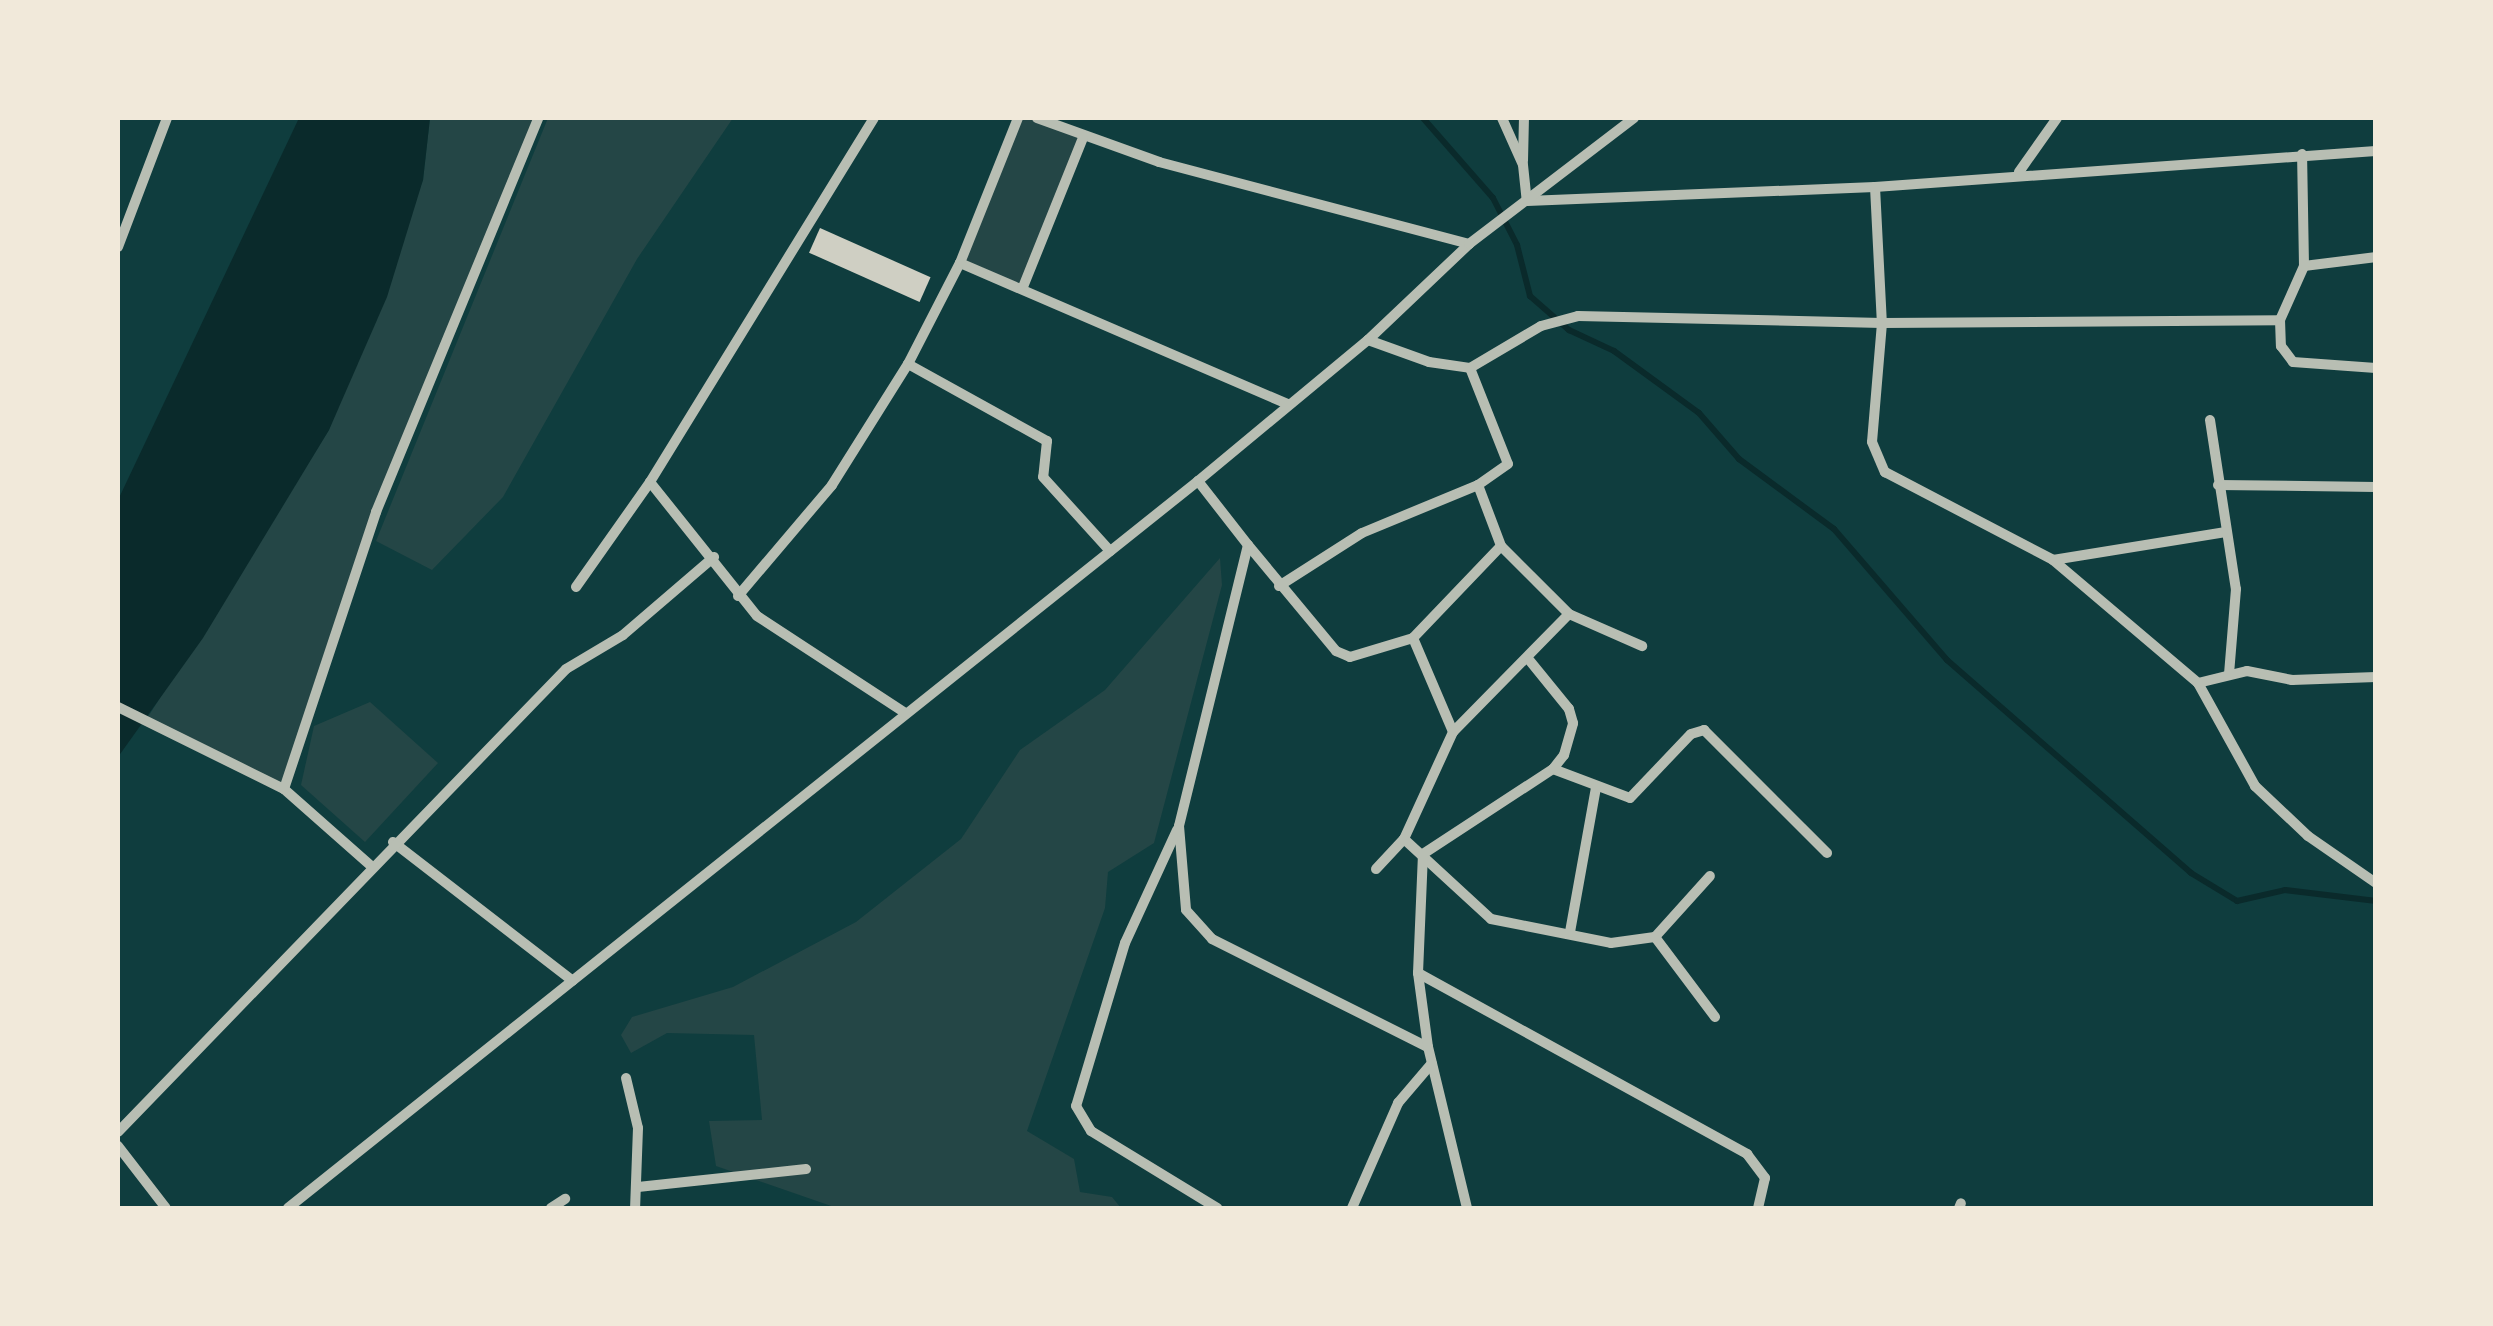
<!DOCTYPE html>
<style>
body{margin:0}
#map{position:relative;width:2493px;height:1326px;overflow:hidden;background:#0f3d3e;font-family:Poppins,sans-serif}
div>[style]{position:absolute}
.green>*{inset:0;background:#244646}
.water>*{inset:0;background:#0a2a2b}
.stream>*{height:6px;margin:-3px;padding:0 3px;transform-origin:3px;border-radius:3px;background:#0a2a2b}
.building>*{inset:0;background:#cfcfc3;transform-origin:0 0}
.minor>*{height:10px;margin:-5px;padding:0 5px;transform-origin:5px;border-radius:5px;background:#b8beb3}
span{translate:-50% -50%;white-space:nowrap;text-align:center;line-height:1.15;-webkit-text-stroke:8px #f1e9da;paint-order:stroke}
.frame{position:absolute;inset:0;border:120px solid #f1e9da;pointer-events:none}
</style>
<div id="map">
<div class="green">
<div style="clip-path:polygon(430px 118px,539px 118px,356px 569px,284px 789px,146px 720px,329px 430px,423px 180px)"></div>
<div style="clip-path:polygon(548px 118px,733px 118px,637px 259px,503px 497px,432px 570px,376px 541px)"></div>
<div style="clip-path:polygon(1018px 118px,1036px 118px,1083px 138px,1023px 287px,960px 263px)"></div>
<div style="clip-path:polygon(1220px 558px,1222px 585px,1154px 843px,1108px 872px,1105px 908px,1027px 1131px,1074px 1159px,1080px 1192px,1112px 1197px,1121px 1208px,837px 1208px,716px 1166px,709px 1121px,762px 1120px,754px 1035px,667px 1033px,631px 1053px,621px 1035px,632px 1017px,733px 987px,856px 922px,961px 839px,1020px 750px,1105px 690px)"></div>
<div style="clip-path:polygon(370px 702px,438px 763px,365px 842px,301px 785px,314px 726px)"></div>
</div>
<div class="water">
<div style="clip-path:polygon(299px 118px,430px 118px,423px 180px,387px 297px,329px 430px,203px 638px,118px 757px,118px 500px)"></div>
</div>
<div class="stream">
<div style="left:1423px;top:118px;width:106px;rotate:48.8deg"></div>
<div style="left:1493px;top:198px;width:53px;rotate:62.9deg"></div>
<div style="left:1517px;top:245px;width:53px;rotate:75.7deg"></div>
<div style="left:1530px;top:296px;width:52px;rotate:41.1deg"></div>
<div style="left:1569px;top:330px;width:50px;rotate:25deg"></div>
<div style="left:1614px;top:351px;width:105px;rotate:36.1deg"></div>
<div style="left:1699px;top:413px;width:61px;rotate:49deg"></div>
<div style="left:1739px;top:459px;width:118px;rotate:36.4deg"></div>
<div style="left:1834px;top:529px;width:173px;rotate:49.2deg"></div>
<div style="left:1947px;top:660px;width:324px;rotate:41.1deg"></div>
<div style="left:2191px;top:873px;width:54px;rotate:31.3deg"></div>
<div style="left:2237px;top:901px;width:49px;rotate:-12.9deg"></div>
<div style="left:2285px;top:890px;width:92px;rotate:6.9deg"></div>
</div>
<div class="building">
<div style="left:820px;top:228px;width:121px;height:27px;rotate:24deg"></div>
</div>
<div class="minor">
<div style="left:1037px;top:118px;width:130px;rotate:19.8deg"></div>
<div style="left:1159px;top:162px;width:321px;rotate:14.8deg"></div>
<div style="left:1502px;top:118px;width:51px;rotate:65.9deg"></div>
<div style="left:1523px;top:165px;width:36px;rotate:84deg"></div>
<div style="left:1527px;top:201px;width:348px;rotate:-2.3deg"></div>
<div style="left:1875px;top:187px;width:502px;rotate:-4.11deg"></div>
<div style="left:1523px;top:161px;width:43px;rotate:-88.7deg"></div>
<div style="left:2019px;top:172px;width:66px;rotate:-54.9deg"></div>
<div style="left:1875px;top:187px;width:136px;rotate:87.1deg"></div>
<div style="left:1882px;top:323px;width:119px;rotate:94.8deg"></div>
<div style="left:1872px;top:442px;width:33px;rotate:67deg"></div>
<div style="left:1885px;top:472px;width:190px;rotate:27.6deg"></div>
<div style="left:2053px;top:560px;width:175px;rotate:-9.2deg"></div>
<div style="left:118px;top:247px;width:138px;rotate:-69.2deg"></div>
<div style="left:960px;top:263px;width:357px;rotate:23.3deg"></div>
<div style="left:2304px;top:266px;width:73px;rotate:-7.1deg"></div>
<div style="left:1023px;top:287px;width:161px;rotate:-68.1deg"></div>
<div style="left:2280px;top:320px;width:59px;rotate:-66deg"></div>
<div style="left:2304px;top:266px;width:112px;rotate:-91deg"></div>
<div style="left:1368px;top:340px;width:65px;rotate:19.8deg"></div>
<div style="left:1429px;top:362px;width:41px;rotate:8.3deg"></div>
<div style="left:1470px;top:368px;width:103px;rotate:68.4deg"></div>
<div style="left:1508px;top:464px;width:37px;rotate:145deg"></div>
<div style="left:1478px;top:485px;width:65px;rotate:69.3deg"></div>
<div style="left:1501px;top:546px;width:96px;rotate:45deg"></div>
<div style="left:1569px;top:614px;width:80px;rotate:23.7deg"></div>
<div style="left:908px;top:364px;width:159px;rotate:29deg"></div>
<div style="left:1047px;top:441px;width:36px;rotate:96deg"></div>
<div style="left:1043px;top:477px;width:100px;rotate:47.8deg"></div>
<div style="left:1470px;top:368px;width:82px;rotate:-30.6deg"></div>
<div style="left:1541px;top:326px;width:38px;rotate:-15deg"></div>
<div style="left:1578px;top:316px;width:304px;rotate:1.3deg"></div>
<div style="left:1882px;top:323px;width:398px;rotate:-0.4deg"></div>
<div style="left:2280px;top:320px;width:26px;rotate:88deg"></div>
<div style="left:2281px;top:346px;width:20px;rotate:53deg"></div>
<div style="left:2293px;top:362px;width:83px;rotate:4.1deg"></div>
<div style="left:2210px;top:420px;width:171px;rotate:81.3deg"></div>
<div style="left:2236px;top:589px;width:86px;rotate:94.7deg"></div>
<div style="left:1198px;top:481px;width:81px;rotate:52deg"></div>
<div style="left:1248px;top:545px;width:289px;rotate:103.8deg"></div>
<div style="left:1179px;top:826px;width:84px;rotate:85.2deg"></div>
<div style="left:1186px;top:910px;width:39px;rotate:48deg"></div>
<div style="left:1212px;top:939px;width:241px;rotate:26.6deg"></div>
<div style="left:650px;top:482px;width:171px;rotate:51.4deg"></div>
<div style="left:757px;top:616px;width:177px;rotate:33.2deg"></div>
<div style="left:2218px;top:485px;width:158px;rotate:0.7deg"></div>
<div style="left:1248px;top:545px;width:138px;rotate:50.3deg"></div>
<div style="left:1336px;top:651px;width:15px;rotate:23deg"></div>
<div style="left:1350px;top:657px;width:66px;rotate:-16.8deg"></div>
<div style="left:1413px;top:638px;width:127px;rotate:-46.3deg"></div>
<div style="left:2053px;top:560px;width:190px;rotate:40.3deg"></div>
<div style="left:2198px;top:683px;width:50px;rotate:-13.8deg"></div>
<div style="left:2247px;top:671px;width:46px;rotate:11.3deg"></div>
<div style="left:2292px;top:680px;width:84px;rotate:-2deg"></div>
<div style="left:1279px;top:586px;width:98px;rotate:-32.6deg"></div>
<div style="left:1362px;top:533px;width:126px;rotate:-22.5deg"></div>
<div style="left:576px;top:587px;width:128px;rotate:-54.8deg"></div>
<div style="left:650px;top:482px;width:427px;rotate:-58.4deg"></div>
<div style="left:738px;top:596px;width:145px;rotate:-49.7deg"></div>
<div style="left:832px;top:485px;width:143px;rotate:-57.9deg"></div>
<div style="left:908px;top:364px;width:114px;rotate:-62.8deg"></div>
<div style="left:960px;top:263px;width:156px;rotate:-68.2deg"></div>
<div style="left:1413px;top:638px;width:102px;rotate:66.9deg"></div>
<div style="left:2198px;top:683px;width:118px;rotate:61deg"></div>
<div style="left:2255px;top:786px;width:73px;rotate:43.3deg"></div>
<div style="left:2308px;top:836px;width:83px;rotate:34.7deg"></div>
<div style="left:118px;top:707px;width:185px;rotate:26.3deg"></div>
<div style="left:284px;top:789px;width:116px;rotate:41.5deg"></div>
<div style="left:1553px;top:769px;width:82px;rotate:20.6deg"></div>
<div style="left:1630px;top:798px;width:88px;rotate:-46.4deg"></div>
<div style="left:1691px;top:734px;width:14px;rotate:-17deg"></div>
<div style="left:1704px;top:730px;width:174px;rotate:45deg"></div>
<div style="left:284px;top:789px;width:292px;rotate:-71.6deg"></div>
<div style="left:376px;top:512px;width:426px;rotate:-67.6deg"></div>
<div style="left:1177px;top:830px;width:124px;rotate:114.7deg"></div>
<div style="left:1125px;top:943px;width:170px;rotate:106.7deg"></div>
<div style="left:1076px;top:1106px;width:29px;rotate:59deg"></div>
<div style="left:1091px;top:1131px;width:148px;rotate:31.4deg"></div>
<div style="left:1404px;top:839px;width:118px;rotate:42.6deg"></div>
<div style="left:1491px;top:919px;width:122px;rotate:11.3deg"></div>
<div style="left:1611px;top:943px;width:44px;rotate:-7.8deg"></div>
<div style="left:1655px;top:937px;width:82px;rotate:-48deg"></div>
<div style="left:393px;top:842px;width:227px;rotate:37.7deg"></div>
<div style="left:1376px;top:869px;width:41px;rotate:-47deg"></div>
<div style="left:1404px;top:839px;width:118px;rotate:-65.4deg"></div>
<div style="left:1453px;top:732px;width:165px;rotate:-45.5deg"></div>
<div style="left:1570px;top:932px;width:147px;rotate:-79.8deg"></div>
<div style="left:1655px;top:937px;width:100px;rotate:53.1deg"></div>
<div style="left:1418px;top:973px;width:376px;rotate:28.8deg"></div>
<div style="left:1747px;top:1154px;width:30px;rotate:53deg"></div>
<div style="left:1765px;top:1178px;width:31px;rotate:103deg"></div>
<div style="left:626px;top:1078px;width:51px;rotate:76.5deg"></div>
<div style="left:638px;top:1128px;width:80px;rotate:92.1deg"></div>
<div style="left:118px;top:1132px;width:644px;rotate:-45.94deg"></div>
<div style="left:566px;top:669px;width:66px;rotate:-30.8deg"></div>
<div style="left:623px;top:635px;width:120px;rotate:-40.6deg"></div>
<div style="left:118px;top:1146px;width:78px;rotate:52.3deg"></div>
<div style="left:638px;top:1187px;width:169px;rotate:-6.1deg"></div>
<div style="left:288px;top:1208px;width:1165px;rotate:-38.62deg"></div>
<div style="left:1198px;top:481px;width:221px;rotate:-39.7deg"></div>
<div style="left:1368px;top:340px;width:139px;rotate:-43.5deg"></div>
<div style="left:1469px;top:244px;width:208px;rotate:-37.4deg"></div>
<div style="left:551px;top:1208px;width:17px;rotate:-33deg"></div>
<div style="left:1352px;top:1208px;width:115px;rotate:-66.3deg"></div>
<div style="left:1398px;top:1103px;width:52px;rotate:-49.6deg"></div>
<div style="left:1467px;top:1208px;width:166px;rotate:-103.6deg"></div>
<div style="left:1428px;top:1047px;width:75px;rotate:-97.7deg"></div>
<div style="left:1418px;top:973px;width:119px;rotate:-87.6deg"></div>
<div style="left:1423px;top:854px;width:155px;rotate:-33.2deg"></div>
<div style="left:1553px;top:769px;width:18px;rotate:-52deg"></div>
<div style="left:1564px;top:755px;width:33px;rotate:-74deg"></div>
<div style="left:1573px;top:723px;width:15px;rotate:-106deg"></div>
<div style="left:1569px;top:709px;width:62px;rotate:-129.1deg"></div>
<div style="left:1959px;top:1208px;width:5px;rotate:-68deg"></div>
</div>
<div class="frame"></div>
</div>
